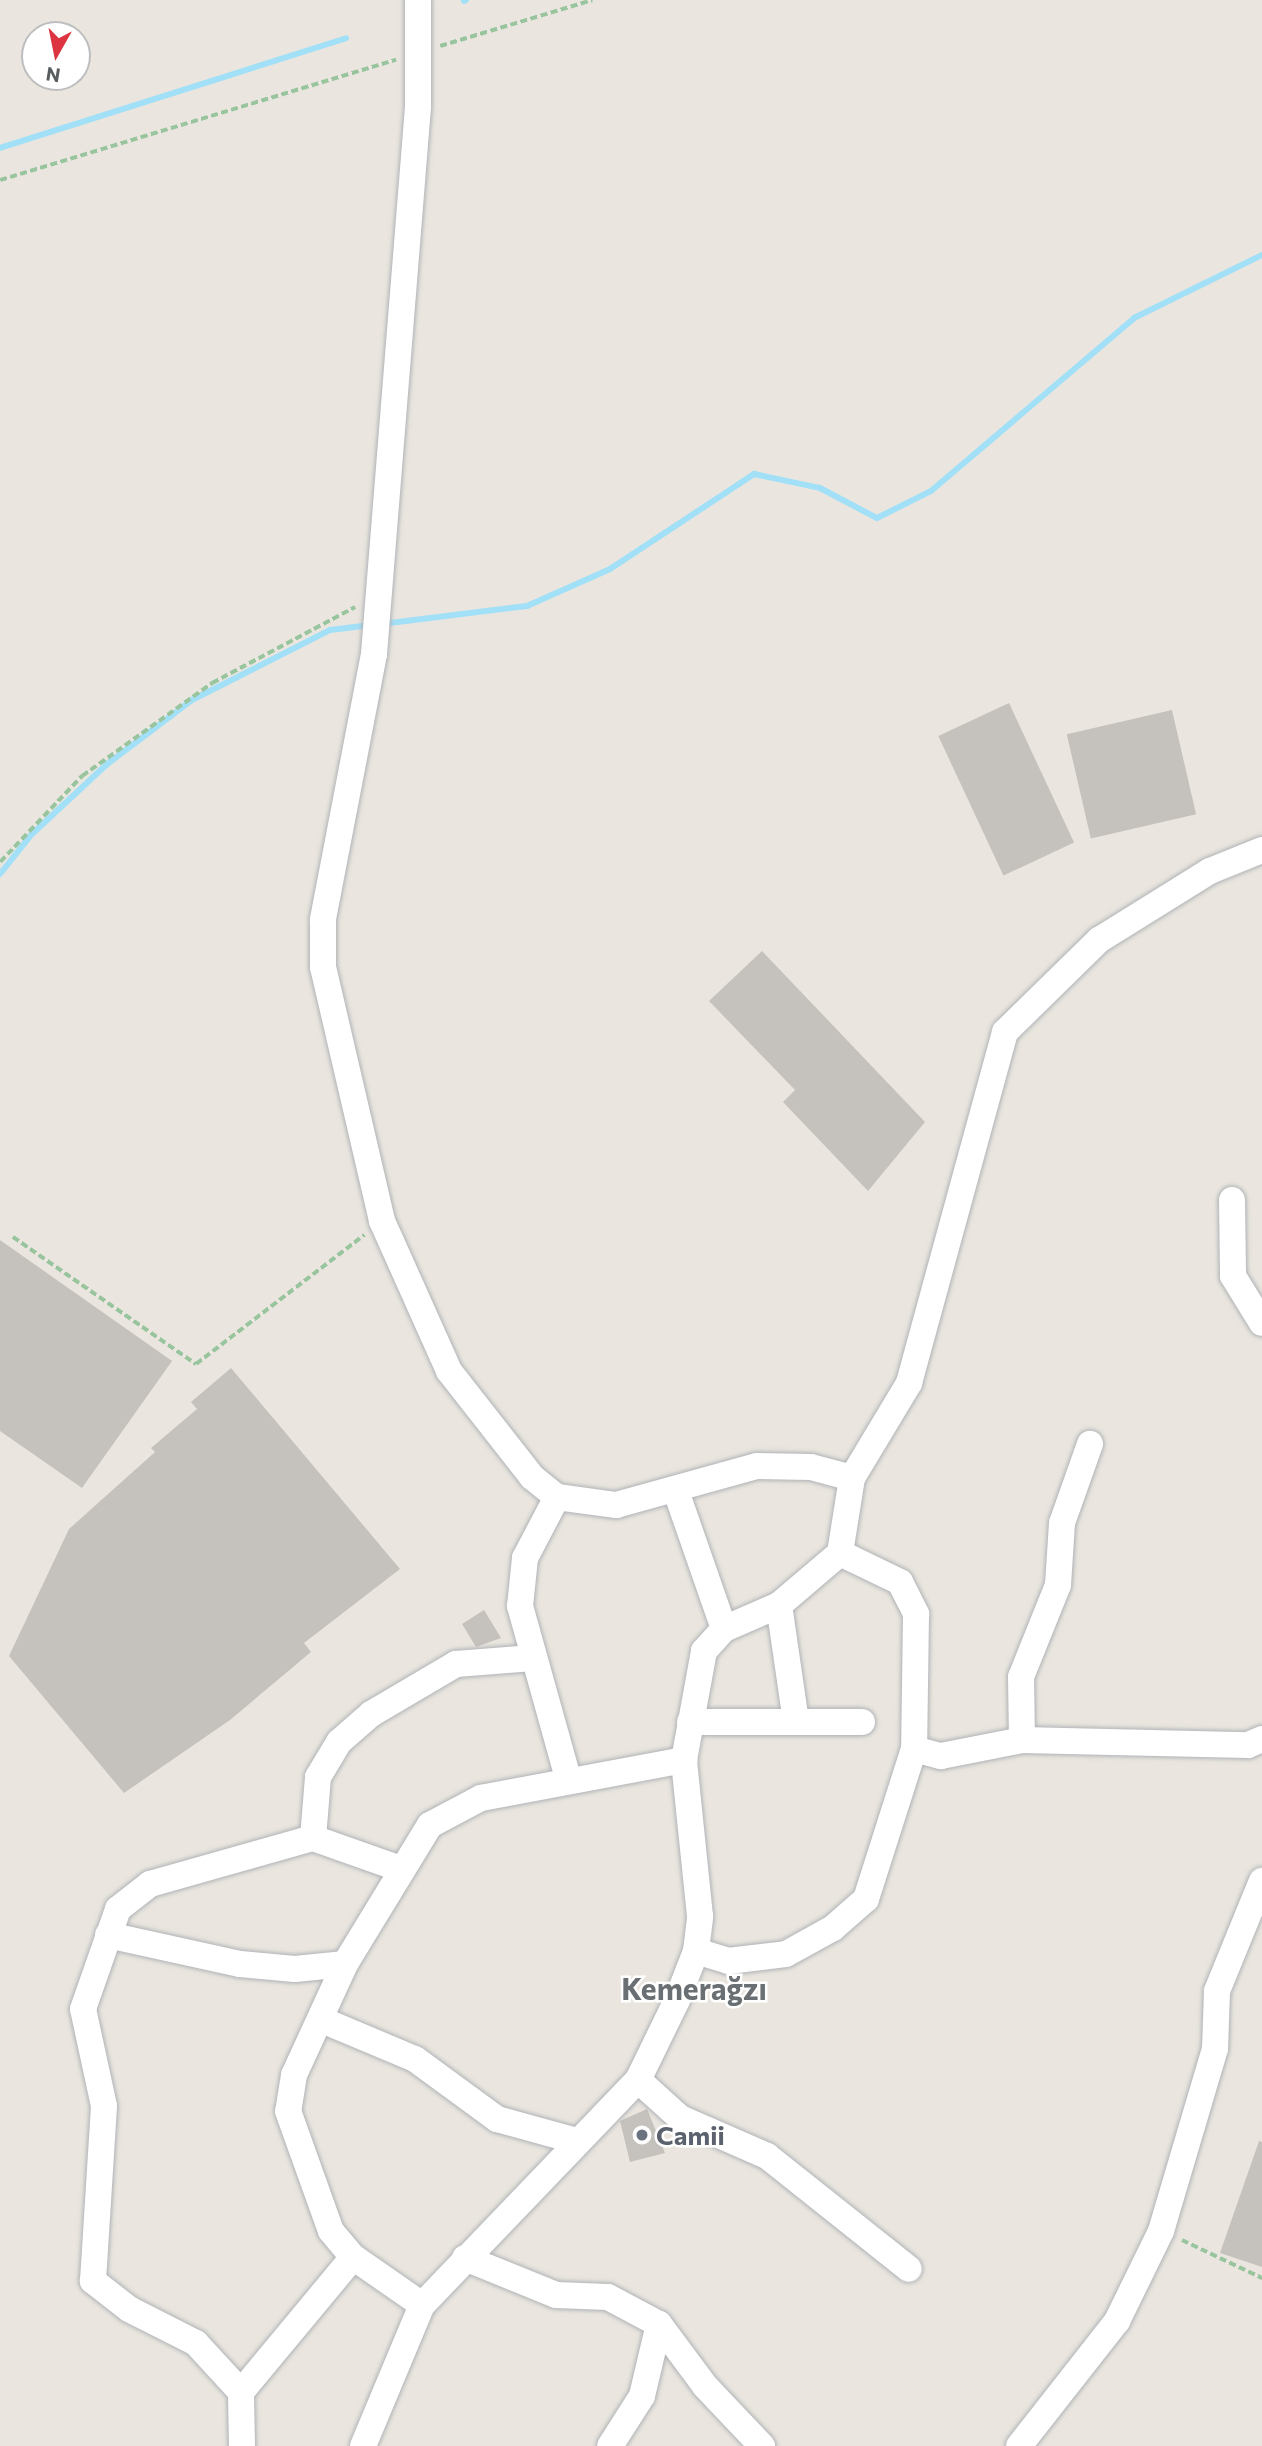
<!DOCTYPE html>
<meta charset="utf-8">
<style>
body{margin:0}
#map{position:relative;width:1262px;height:2446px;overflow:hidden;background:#eae6df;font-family:Commissioner,sans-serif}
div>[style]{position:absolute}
.stream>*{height:6px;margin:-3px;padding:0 3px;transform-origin:3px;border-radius:3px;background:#a2e0f8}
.building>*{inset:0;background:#c5c1bc;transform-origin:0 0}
.path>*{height:3.5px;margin-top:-1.75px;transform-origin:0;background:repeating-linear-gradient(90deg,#98c49e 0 7px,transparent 0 10.5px)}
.roads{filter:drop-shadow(0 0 2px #b0b3b7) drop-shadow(0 0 2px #b0b3b7)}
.minor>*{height:26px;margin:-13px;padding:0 13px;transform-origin:13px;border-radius:13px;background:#fff}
.dots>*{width:19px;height:19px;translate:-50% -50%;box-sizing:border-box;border:4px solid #fff;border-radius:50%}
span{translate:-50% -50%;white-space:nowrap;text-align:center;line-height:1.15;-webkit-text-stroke:5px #fff;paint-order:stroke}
.worship-label{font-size:26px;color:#5b616d;font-weight:700}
.left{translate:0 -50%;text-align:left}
.quarter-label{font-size:30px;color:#696f72;font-weight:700}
.north{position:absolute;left:21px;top:21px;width:70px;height:70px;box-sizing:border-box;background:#fff;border:2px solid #bcbebf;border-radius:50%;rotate:189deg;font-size:19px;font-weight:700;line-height:28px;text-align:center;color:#585d60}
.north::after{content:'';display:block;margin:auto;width:24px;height:32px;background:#dc3441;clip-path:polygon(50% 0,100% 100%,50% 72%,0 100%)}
</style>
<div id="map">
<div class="stream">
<div style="left:464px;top:1px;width:2px;rotate:-27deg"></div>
<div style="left:0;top:148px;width:363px;rotate:-17.6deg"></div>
<div style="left:382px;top:624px;width:146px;rotate:-7.1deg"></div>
<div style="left:527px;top:606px;width:91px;rotate:-24deg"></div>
<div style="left:610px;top:569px;width:173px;rotate:-33.4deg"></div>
<div style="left:754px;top:474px;width:67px;rotate:12deg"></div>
<div style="left:820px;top:488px;width:64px;rotate:27.8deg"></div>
<div style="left:877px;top:518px;width:60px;rotate:-26.6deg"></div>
<div style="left:931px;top:491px;width:267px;rotate:-40.4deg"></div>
<div style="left:1134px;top:318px;width:143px;rotate:-26.2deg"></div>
<div style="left:0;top:874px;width:50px;rotate:-51.5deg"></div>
<div style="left:31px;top:835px;width:103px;rotate:-43deg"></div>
<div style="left:106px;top:765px;width:108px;rotate:-37.1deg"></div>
<div style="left:192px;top:700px;width:155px;rotate:-26.9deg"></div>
<div style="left:330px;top:630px;width:41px;rotate:-7deg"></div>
</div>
<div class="building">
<div style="left:1009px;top:703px;width:154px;height:78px;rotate:65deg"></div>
<div style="left:1172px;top:710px;width:107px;height:108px;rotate:77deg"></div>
<div style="clip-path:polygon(762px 951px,925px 1122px,868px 1191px,783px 1102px,795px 1090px,709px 1001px)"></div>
<div style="clip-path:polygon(0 1240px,172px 1361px,82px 1488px,0 1431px)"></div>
<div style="clip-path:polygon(231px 1368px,400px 1569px,304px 1643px,311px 1652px,230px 1720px,124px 1793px,9px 1656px,69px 1529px,155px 1452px,151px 1448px,197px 1409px,191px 1402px)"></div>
<div style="clip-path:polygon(484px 1610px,501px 1638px,476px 1647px,462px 1624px)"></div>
<div style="clip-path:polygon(647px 2109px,665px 2153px,630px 2162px,620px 2121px)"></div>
<div style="clip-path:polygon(1259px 2141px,1262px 2142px,1262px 2267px,1220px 2253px)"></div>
</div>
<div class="path">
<div style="left:440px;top:46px;width:159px;rotate:-16.8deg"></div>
<div style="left:0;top:180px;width:414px;rotate:-16.9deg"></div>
<div style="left:0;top:862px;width:119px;rotate:-46.4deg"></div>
<div style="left:82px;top:776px;width:160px;rotate:-35.6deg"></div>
<div style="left:212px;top:683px;width:162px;rotate:-28deg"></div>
<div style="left:13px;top:1237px;width:223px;rotate:34.8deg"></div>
<div style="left:196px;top:1364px;width:212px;rotate:-37.5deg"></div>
<div style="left:1182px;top:2240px;width:89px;rotate:25.4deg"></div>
</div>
<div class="roads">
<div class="minor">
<div style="left:418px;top:0;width:107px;rotate:90deg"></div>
<div style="left:418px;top:107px;width:549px;rotate:94.6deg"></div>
<div style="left:374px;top:654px;width:271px;rotate:100.9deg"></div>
<div style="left:323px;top:920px;width:47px;rotate:90deg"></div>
<div style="left:323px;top:967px;width:261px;rotate:76.9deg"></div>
<div style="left:382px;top:1221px;width:164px;rotate:65.9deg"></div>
<div style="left:449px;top:1371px;width:135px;rotate:51.9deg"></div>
<div style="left:532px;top:1477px;width:32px;rotate:39deg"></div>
<div style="left:557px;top:1497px;width:60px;rotate:7.7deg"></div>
<div style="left:616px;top:1505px;width:146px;rotate:-15.5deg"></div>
<div style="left:757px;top:1466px;width:54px;rotate:1.1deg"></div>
<div style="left:811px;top:1467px;width:42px;rotate:15deg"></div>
<div style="left:1232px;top:1200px;width:76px;rotate:89.2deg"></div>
<div style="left:1233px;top:1276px;width:55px;rotate:58.3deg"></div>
<div style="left:676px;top:1491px;width:146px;rotate:70.8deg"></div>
<div style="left:557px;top:1497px;width:69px;rotate:117.7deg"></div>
<div style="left:525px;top:1558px;width:48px;rotate:95.9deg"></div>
<div style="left:520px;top:1606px;width:179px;rotate:74.4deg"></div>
<div style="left:840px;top:1553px;width:67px;rotate:25.8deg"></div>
<div style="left:900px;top:1582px;width:36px;rotate:63deg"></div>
<div style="left:916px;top:1614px;width:135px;rotate:90.8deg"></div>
<div style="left:914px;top:1749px;width:28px;rotate:15deg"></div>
<div style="left:941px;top:1756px;width:83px;rotate:-11.2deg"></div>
<div style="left:1022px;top:1740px;width:226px;rotate:1.3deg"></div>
<div style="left:1248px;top:1745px;width:15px;rotate:-23deg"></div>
<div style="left:779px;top:1605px;width:118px;rotate:81.7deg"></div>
<div style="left:690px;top:1722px;width:172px"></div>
<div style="left:1022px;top:1740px;width:63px;rotate:-90.9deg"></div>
<div style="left:1021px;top:1677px;width:99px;rotate:-68.1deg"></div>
<div style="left:1058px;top:1585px;width:62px;rotate:-86.3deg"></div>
<div style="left:1062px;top:1523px;width:84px;rotate:-70.5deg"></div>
<div style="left:313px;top:1838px;width:61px;rotate:-85.3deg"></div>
<div style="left:318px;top:1777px;width:41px;rotate:-59deg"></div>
<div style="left:339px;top:1742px;width:43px;rotate:-41.2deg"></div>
<div style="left:371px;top:1714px;width:99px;rotate:-30.5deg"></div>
<div style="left:456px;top:1664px;width:77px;rotate:-4.5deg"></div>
<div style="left:108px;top:1935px;width:135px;rotate:12.4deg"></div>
<div style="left:240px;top:1964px;width:55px;rotate:5.2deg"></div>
<div style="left:295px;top:1969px;width:50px;rotate:-5.7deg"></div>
<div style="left:345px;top:1964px;width:163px;rotate:-58.6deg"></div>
<div style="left:430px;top:1825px;width:58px;rotate:-27.9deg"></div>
<div style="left:481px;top:1798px;width:207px;rotate:-10.6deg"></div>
<div style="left:696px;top:1951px;width:34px;rotate:17deg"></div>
<div style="left:728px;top:1961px;width:58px;rotate:-6.9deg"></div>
<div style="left:786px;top:1954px;width:54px;rotate:-29deg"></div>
<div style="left:833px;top:1928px;width:44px;rotate:-41.3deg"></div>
<div style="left:866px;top:1899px;width:157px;rotate:-72.3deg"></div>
<div style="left:345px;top:1964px;width:122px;rotate:114.7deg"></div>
<div style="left:294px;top:2075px;width:36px;rotate:99deg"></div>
<div style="left:288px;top:2111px;width:127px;rotate:70.3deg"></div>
<div style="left:331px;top:2231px;width:34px;rotate:50deg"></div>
<div style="left:353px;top:2257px;width:84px;rotate:34.8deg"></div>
<div style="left:322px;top:2020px;width:101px;rotate:22.8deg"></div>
<div style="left:415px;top:2059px;width:102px;rotate:36.2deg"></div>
<div style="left:497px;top:2119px;width:79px;rotate:15.4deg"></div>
<div style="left:638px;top:2080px;width:57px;rotate:42.1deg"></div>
<div style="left:680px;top:2118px;width:95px;rotate:23.6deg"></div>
<div style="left:767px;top:2156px;width:181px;rotate:38.5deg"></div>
<div style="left:465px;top:2258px;width:98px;rotate:22.1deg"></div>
<div style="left:556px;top:2295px;width:52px;rotate:2.2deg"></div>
<div style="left:608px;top:2297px;width:58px;rotate:27.9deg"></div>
<div style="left:659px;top:2324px;width:74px;rotate:103.3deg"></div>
<div style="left:642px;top:2396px;width:59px;rotate:122.6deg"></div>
<div style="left:659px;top:2324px;width:77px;rotate:53.4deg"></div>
<div style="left:705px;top:2386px;width:83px;rotate:46.5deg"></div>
<div style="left:241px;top:2392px;width:175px;rotate:-50.3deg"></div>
<div style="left:242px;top:2446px;width:54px;rotate:-91.1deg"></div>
<div style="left:241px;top:2392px;width:67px;rotate:-132.6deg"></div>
<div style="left:196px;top:2343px;width:75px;rotate:-153.1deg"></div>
<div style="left:129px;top:2309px;width:46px;rotate:-142.1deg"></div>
<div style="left:93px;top:2281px;width:175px;rotate:-86.4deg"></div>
<div style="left:104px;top:2106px;width:99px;rotate:-102.2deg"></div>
<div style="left:83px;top:2009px;width:106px;rotate:-70.7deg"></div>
<div style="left:118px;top:1909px;width:41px;rotate:-38deg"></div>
<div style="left:150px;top:1884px;width:169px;rotate:-15.8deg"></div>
<div style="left:313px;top:1838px;width:93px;rotate:19.4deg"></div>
<div style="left:363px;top:2446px;width:153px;rotate:-67.3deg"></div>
<div style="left:422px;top:2305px;width:312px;rotate:-46.2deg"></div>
<div style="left:638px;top:2080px;width:89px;rotate:-64deg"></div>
<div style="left:677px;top:2000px;width:53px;rotate:-68.8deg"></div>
<div style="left:696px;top:1951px;width:35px;rotate:-83deg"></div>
<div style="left:700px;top:1916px;width:157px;rotate:-95.9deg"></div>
<div style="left:684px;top:1760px;width:111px;rotate:-79.6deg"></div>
<div style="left:704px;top:1651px;width:30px;rotate:-48deg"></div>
<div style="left:724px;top:1629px;width:60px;rotate:-23.6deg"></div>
<div style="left:779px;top:1605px;width:80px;rotate:-40.4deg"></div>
<div style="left:840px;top:1553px;width:76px;rotate:-80.9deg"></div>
<div style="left:852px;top:1478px;width:111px;rotate:-59deg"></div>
<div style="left:909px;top:1383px;width:364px;rotate:-74.7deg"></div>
<div style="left:1005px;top:1032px;width:132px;rotate:-44.4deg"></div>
<div style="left:1099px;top:940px;width:131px;rotate:-31.9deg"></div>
<div style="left:1210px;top:871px;width:56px;rotate:-22deg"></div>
<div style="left:1019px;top:2446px;width:159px;rotate:-51.9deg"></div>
<div style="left:1117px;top:2321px;width:100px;rotate:-63.9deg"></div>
<div style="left:1161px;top:2231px;width:190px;rotate:-73.5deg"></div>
<div style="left:1215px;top:2049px;width:58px;rotate:-88deg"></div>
<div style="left:1217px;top:1991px;width:119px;rotate:-67.8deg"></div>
</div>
</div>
<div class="dots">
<div style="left:642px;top:2135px;background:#6b7280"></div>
</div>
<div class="worship-label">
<span class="left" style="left:656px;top:2135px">Camii</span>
</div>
<div class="quarter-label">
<span style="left:694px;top:1988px">Kemerağzı</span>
</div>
<div class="north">N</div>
</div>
